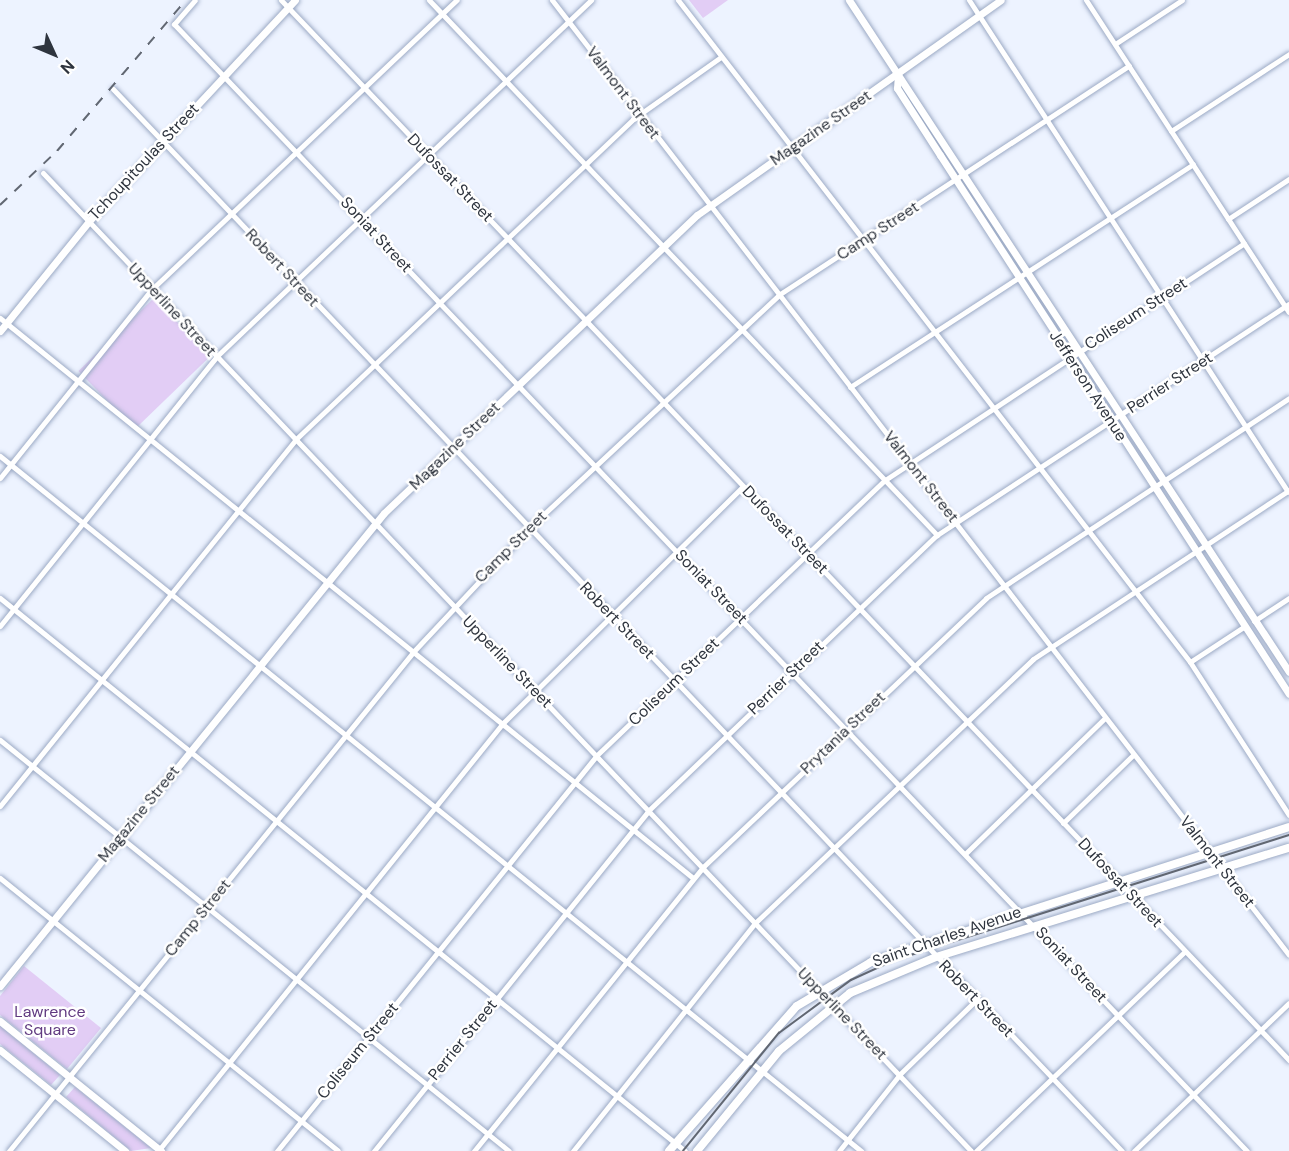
<!DOCTYPE html>
<style>
body{margin:0}
#map{position:relative;width:1289px;height:1151px;overflow:hidden;background:#edf3ff;font-family:"DM Sans",sans-serif}
div>[style]{position:absolute}
.green>*{inset:0;background:#e2cdf5;transform-origin:0 0}
.roads{filter:drop-shadow(0 0 2px #9caac5) drop-shadow(0 0 2px #9caac5)}
.minor>*{height:5px;margin:-2.5px;padding:0 2.5px;transform-origin:2.5px;border-radius:2.5px;background:#fff}
.tertiary>*{height:7px;margin:-3.5px;padding:0 3.5px;transform-origin:3.5px;border-radius:3.5px;background:#fff}
.secondary>*{height:8px;margin:-4px;padding:0 4px;transform-origin:4px;border-radius:4px;background:#fff}
.tram>*{height:1.5px;margin:-0.75px;padding:0 0.75px;transform-origin:0.75px;border-radius:0.75px;background:#616772}
.rail>*{height:2px;margin-top:-1px;transform-origin:0;background:repeating-linear-gradient(90deg,#616772 0 10px,transparent 0 20px)}
span{translate:-50% -50%;white-space:nowrap;text-align:center;line-height:1.15;-webkit-text-stroke:5px #fff;paint-order:stroke}
.street-label{font-size:16px;color:#2e343e}
.park-label{font-size:16px;color:#613a80}
.north{position:absolute;left:24px;top:24px;width:60px;height:60px;-webkit-text-stroke:4px #fff;paint-order:stroke;rotate:134deg;font-size:16px;font-weight:700;line-height:24px;text-align:center;color:#2e343e}
.north::after{content:'';display:block;margin:auto;width:21px;height:27px;background:#2e343e;clip-path:polygon(50% 0,100% 100%,50% 72%,0 100%)}
</style>
<div id="map">
<div class="green">
<div style="clip-path:polygon(689px 0,728px 0,703px 18px)"></div>
<div style="left:154px;top:298px;width:81px;height:105px;rotate:46deg"></div>
<div style="clip-path:polygon(24px 966px,101px 1028px,67px 1069px,0 1015px,0 996px)"></div>
<div style="clip-path:polygon(0 1026px,60px 1075px,51px 1085px,0 1044px)"></div>
<div style="clip-path:polygon(75px 1087px,151px 1148px,131px 1151px,66px 1097px)"></div>
</div>
<div class="roads">
<div class="minor">
<div style="left:195px;top:0;width:32px;rotate:131deg"></div>
<div style="left:174px;top:24px;width:1556px;rotate:46.41deg"></div>
<div style="left:281px;top:0;width:1463px;rotate:46.44deg"></div>
<div style="left:429px;top:0;width:738px;rotate:46.48deg"></div>
<div style="left:552px;top:0;width:1206px;rotate:52.34deg"></div>
<div style="left:678px;top:0;width:837px;rotate:52.28deg"></div>
<div style="left:1190px;top:662px;width:182px;rotate:57.1deg"></div>
<div style="left:969px;top:0;width:586px;rotate:57.04deg"></div>
<div style="left:1086px;top:0;width:372px;rotate:57deg"></div>
<div style="left:1115px;top:44px;width:80px;rotate:-33.3deg"></div>
<div style="left:113px;top:89px;width:1465px;rotate:46.47deg"></div>
<div style="left:1171px;top:131px;width:141px;rotate:-33.1deg"></div>
<div style="left:43px;top:173px;width:1348px;rotate:46.5deg"></div>
<div style="left:1228px;top:219px;width:73px;rotate:-33.3deg"></div>
<div style="left:0;top:318px;width:891px;rotate:38.94deg"></div>
<div style="left:850px;top:387px;width:409px;rotate:-33deg"></div>
<div style="left:0;top:456px;width:1107px;rotate:38.91deg"></div>
<div style="left:0;top:478px;width:243px;rotate:-51.2deg"></div>
<div style="left:152px;top:289px;width:420px;rotate:-43.5deg"></div>
<div style="left:0;top:598px;width:880px;rotate:38.91deg"></div>
<div style="left:1254px;top:621px;width:42px;rotate:-33.3deg"></div>
<div style="left:0;top:626px;width:345px;rotate:-51.2deg"></div>
<div style="left:216px;top:357px;width:518px;rotate:-43.59deg"></div>
<div style="left:1190px;top:662px;width:66px;rotate:-33.2deg"></div>
<div style="left:0;top:740px;width:654px;rotate:38.92deg"></div>
<div style="left:0;top:806px;width:470px;rotate:-51.1deg"></div>
<div style="left:295px;top:440px;width:466px;rotate:-43.5deg"></div>
<div style="left:633px;top:119px;width:108px;rotate:-35.2deg"></div>
<div style="left:1063px;top:823px;width:98px;rotate:-44.2deg"></div>
<div style="left:966px;top:853px;width:194px;rotate:-44.2deg"></div>
<div style="left:0;top:878px;width:434px;rotate:38.9deg"></div>
<div style="left:9px;top:1151px;width:643px;rotate:-50.99deg"></div>
<div style="left:414px;top:651px;width:168px;rotate:-46.9deg"></div>
<div style="left:529px;top:528px;width:343px;rotate:-43deg"></div>
<div style="left:780px;top:294px;width:417px;rotate:-33.2deg"></div>
<div style="left:158px;top:1151px;width:550px;rotate:-51.13deg"></div>
<div style="left:503px;top:723px;width:337px;rotate:-44.6deg"></div>
<div style="left:277px;top:1151px;width:509px;rotate:-51.06deg"></div>
<div style="left:597px;top:755px;width:398px;rotate:-43.7deg"></div>
<div style="left:885px;top:480px;width:430px;rotate:-33.4deg"></div>
<div style="left:374px;top:1151px;width:438px;rotate:-51.1deg"></div>
<div style="left:649px;top:810px;width:398px;rotate:-43.7deg"></div>
<div style="left:937px;top:535px;width:421px;rotate:-33.3deg"></div>
<div style="left:474px;top:1151px;width:365px;rotate:-51.1deg"></div>
<div style="left:703px;top:867px;width:390px;rotate:-43.5deg"></div>
<div style="left:986px;top:598px;width:363px;rotate:-33.4deg"></div>
<div style="left:573px;top:1151px;width:292px;rotate:-51.4deg"></div>
<div style="left:755px;top:923px;width:383px;rotate:-43.5deg"></div>
<div style="left:1033px;top:659px;width:307px;rotate:-33.4deg"></div>
<div style="left:839px;top:1151px;width:98px;rotate:-51.6deg"></div>
<div style="left:900px;top:1074px;width:107px;rotate:-44.2deg"></div>
<div style="left:976px;top:1151px;width:288px;rotate:-43.7deg"></div>
<div style="left:1134px;top:1151px;width:214px;rotate:-43.7deg"></div>
</div>
<div class="tertiary">
<div style="left:849px;top:0;width:803px;rotate:56.78deg"></div>
<div style="left:898px;top:74px;width:14px;rotate:94deg"></div>
<div style="left:897px;top:88px;width:80px;rotate:57.3deg"></div>
<div style="left:940px;top:155px;width:642px;rotate:57.08deg"></div>
<div style="left:0;top:331px;width:141px;rotate:-51deg"></div>
<div style="left:89px;top:221px;width:302px;rotate:-47deg"></div>
<div style="left:0;top:986px;width:609px;rotate:-50.93deg"></div>
<div style="left:384px;top:513px;width:432px;rotate:-43.6deg"></div>
<div style="left:697px;top:215px;width:372px;rotate:-35.3deg"></div>
<div style="left:0;top:1021px;width:207px;rotate:38.9deg"></div>
<div style="left:0;top:1050px;width:161px;rotate:38.9deg"></div>
</div>
<div class="secondary">
<div style="left:669px;top:1151px;width:193px;rotate:-48.6deg"></div>
<div style="left:797px;top:1006px;width:86px;rotate:-30.7deg"></div>
<div style="left:871px;top:962px;width:439px;rotate:-17.9deg"></div>
<div style="left:697px;top:1151px;width:129px;rotate:-50.6deg"></div>
<div style="left:779px;top:1051px;width:92px;rotate:-39.2deg"></div>
<div style="left:850px;top:993px;width:93px;rotate:-22.7deg"></div>
<div style="left:936px;top:957px;width:369px;rotate:-17.2deg"></div>
</div>
</div>
<div class="tram">
<div style="left:683px;top:1151px;width:152px;rotate:-50.9deg"></div>
<div style="left:779px;top:1033px;width:89px;rotate:-36.4deg"></div>
<div style="left:851px;top:980px;width:48px;rotate:-24.4deg"></div>
<div style="left:895px;top:960px;width:413px;rotate:-17.6deg"></div>
</div>
<div class="rail">
<div style="left:0;top:205px;width:79px;rotate:-43.5deg"></div>
<div style="left:57px;top:151px;width:199px;rotate:-49.5deg"></div>
</div>
<div class="street-label">
<span style="left:623px;top:93px;rotate:53deg">Valmont Street</span>
<span style="left:821px;top:128px;rotate:-35deg">Magazine Street</span>
<span style="left:144px;top:162px;rotate:-47deg">Tchoupitoulas Street</span>
<span style="left:450px;top:178px;rotate:46deg">Dufossat Street</span>
<span style="left:878px;top:231px;rotate:-33deg">Camp Street</span>
<span style="left:376px;top:235px;rotate:47deg">Soniat Street</span>
<span style="left:282px;top:268px;rotate:47deg">Robert Street</span>
<span style="left:172px;top:310px;rotate:47deg">Upperline Street</span>
<span style="left:1136px;top:314px;rotate:-33deg">Coliseum Street</span>
<span style="left:1170px;top:383px;rotate:-33deg">Perrier Street</span>
<span style="left:1088px;top:386px;rotate:57deg">Jefferson Avenue</span>
<span style="left:455px;top:446px;rotate:-44deg">Magazine Street</span>
<span style="left:921px;top:477px;rotate:52deg">Valmont Street</span>
<span style="left:785px;top:530px;rotate:46deg">Dufossat Street</span>
<span style="left:511px;top:547px;rotate:-45deg">Camp Street</span>
<span style="left:711px;top:587px;rotate:46deg">Soniat Street</span>
<span style="left:617px;top:621px;rotate:46deg">Robert Street</span>
<span style="left:507px;top:662px;rotate:46deg">Upperline Street</span>
<span style="left:786px;top:678px;rotate:-44deg">Perrier Street</span>
<span style="left:674px;top:682px;rotate:-44deg">Coliseum Street</span>
<span style="left:843px;top:733px;rotate:-44deg">Prytania Street</span>
<span style="left:139px;top:814px;rotate:-51deg">Magazine Street</span>
<span style="left:1217px;top:862px;rotate:52deg">Valmont Street</span>
<span style="left:1120px;top:883px;rotate:47deg">Dufossat Street</span>
<span style="left:198px;top:918px;rotate:-51deg">Camp Street</span>
<span style="left:947px;top:937px;rotate:-19deg">Saint Charles Avenue</span>
<span style="left:1071px;top:965px;rotate:47deg">Soniat Street</span>
<span style="left:976px;top:999px;rotate:46deg">Robert Street</span>
<span style="left:842px;top:1014px;rotate:46deg">Upperline Street</span>
<span style="left:463px;top:1040px;rotate:-51deg">Perrier Street</span>
<span style="left:358px;top:1051px;rotate:-51deg">Coliseum Street</span>
</div>
<div class="park-label">
<span style="left:50px;top:1021px">Lawrence<br>Square</span>
</div>
<div class="north">N</div>
</div>
